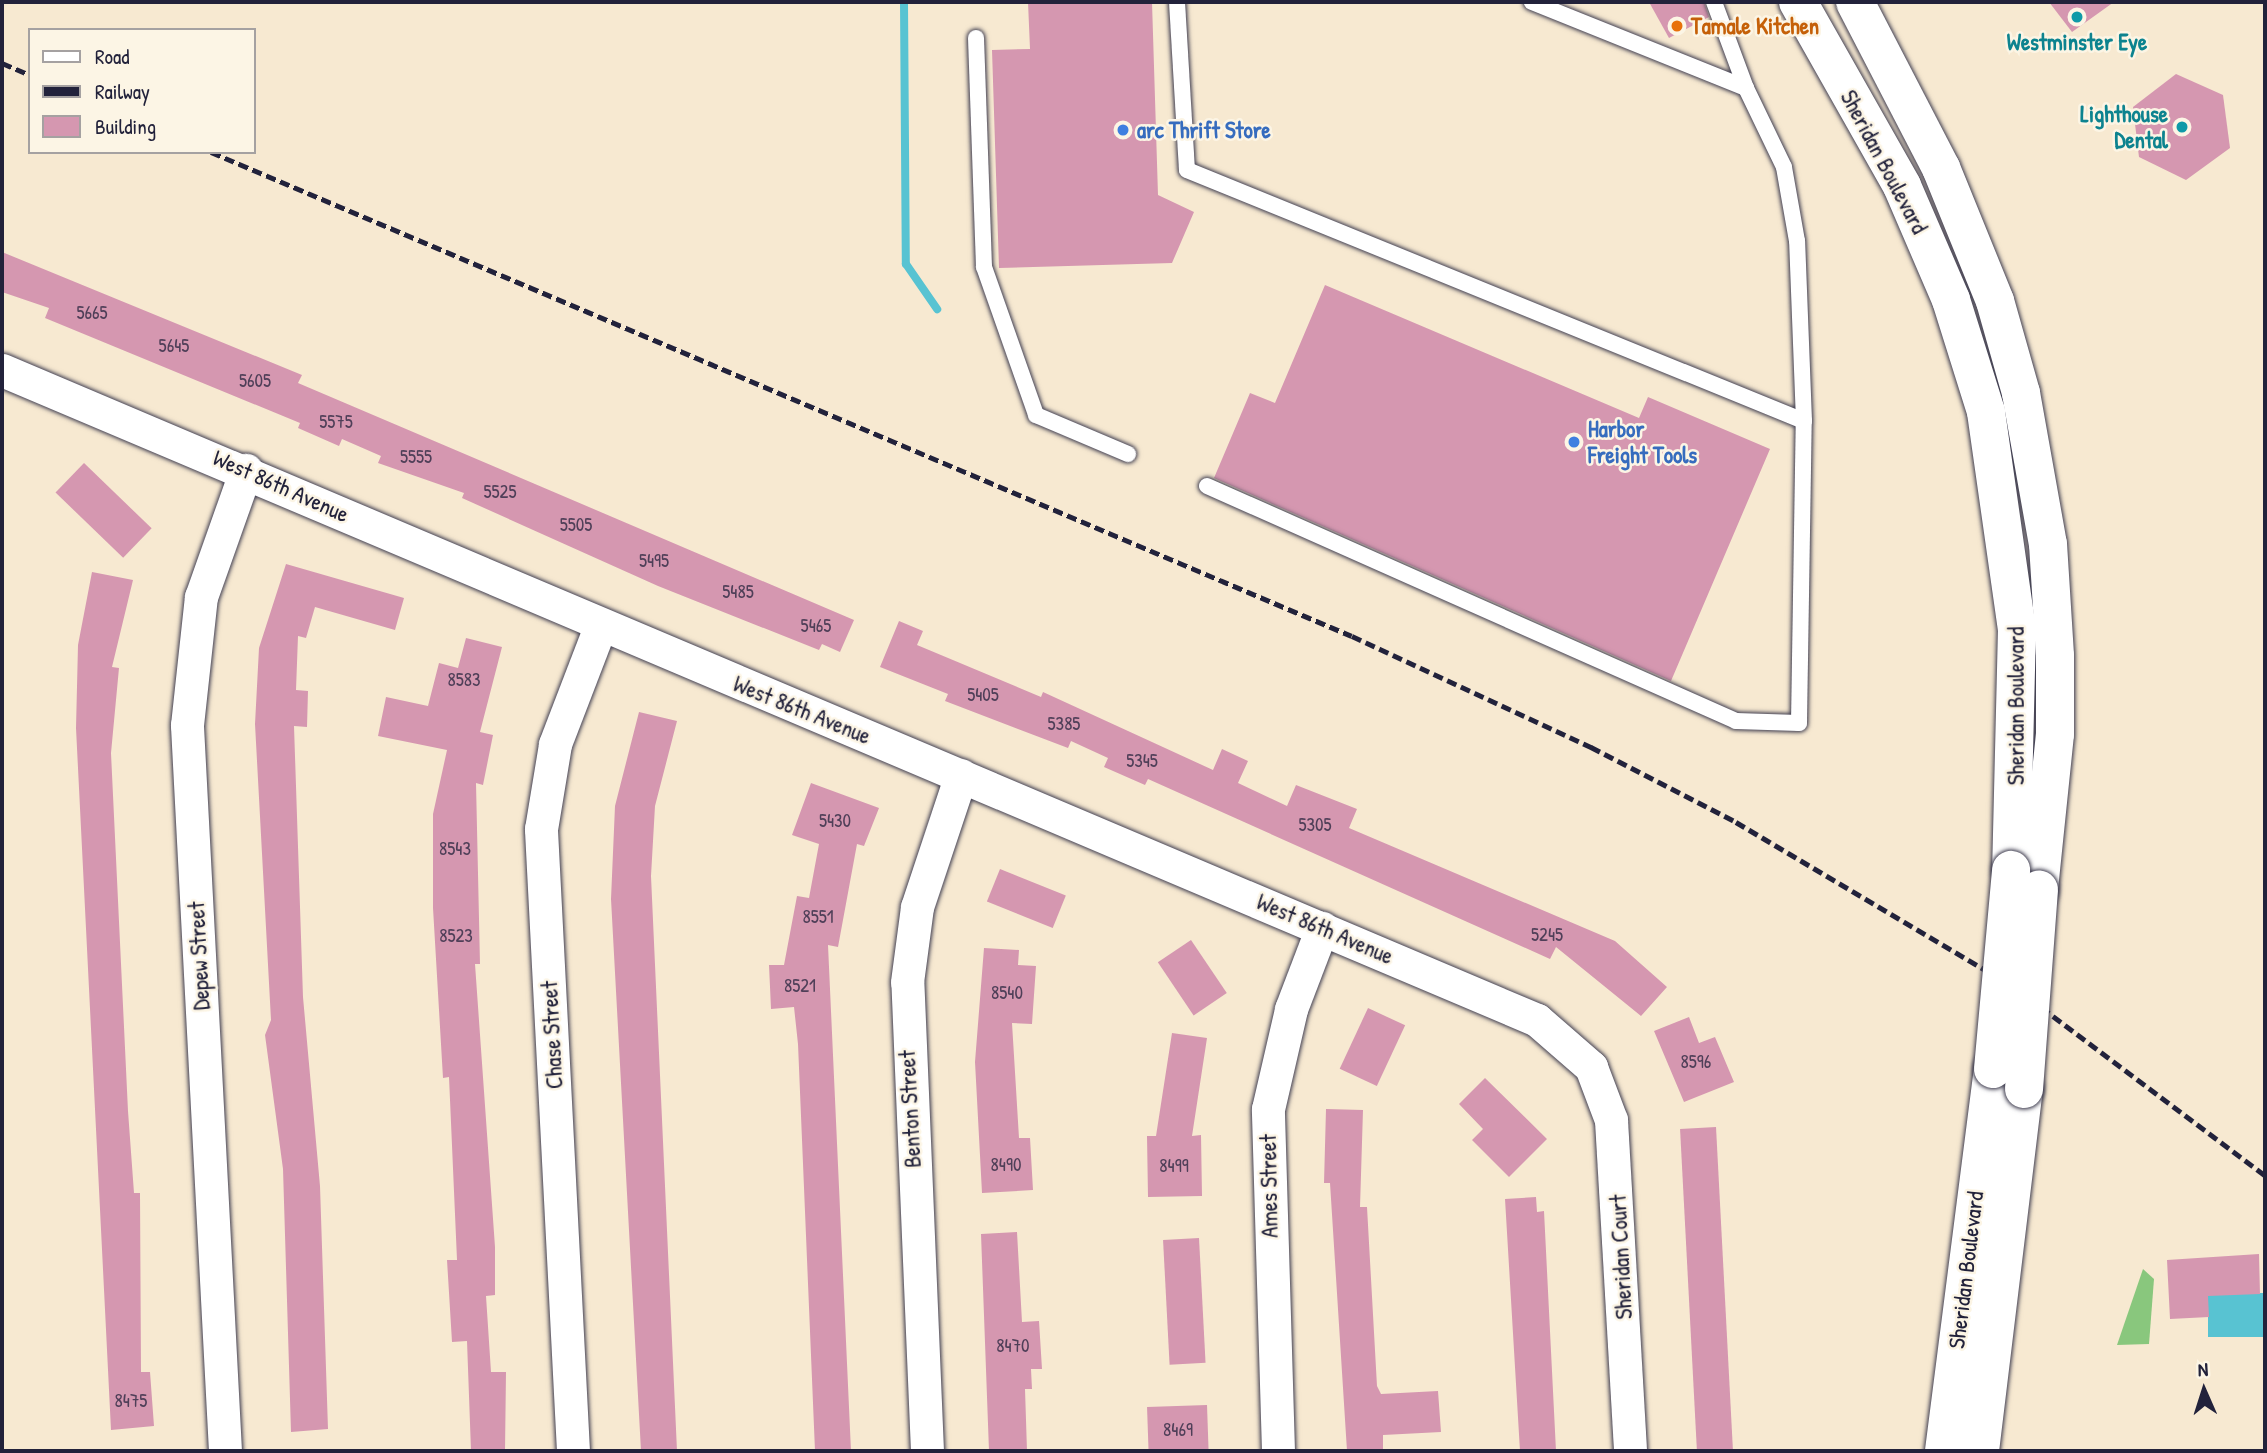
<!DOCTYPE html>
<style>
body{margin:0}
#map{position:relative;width:2267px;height:1453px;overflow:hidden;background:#f7e9d1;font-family:"Patrick Hand",sans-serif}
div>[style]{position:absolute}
.green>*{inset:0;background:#89c77d}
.water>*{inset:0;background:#58c3d2;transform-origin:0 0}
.stream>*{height:8px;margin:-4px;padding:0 4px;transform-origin:4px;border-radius:4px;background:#58c3d2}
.building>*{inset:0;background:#d597b0;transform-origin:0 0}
.roads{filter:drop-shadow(0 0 2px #424052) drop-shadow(0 0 2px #424052)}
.lane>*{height:16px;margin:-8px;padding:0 8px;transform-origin:8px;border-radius:8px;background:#fff}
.street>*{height:33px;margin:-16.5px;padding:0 16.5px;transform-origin:16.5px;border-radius:16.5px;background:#fff}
.primary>*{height:38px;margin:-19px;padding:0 19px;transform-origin:19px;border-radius:19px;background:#fff}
.rail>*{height:5px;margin-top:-2.5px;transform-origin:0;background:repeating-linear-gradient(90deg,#22223b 0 10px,transparent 0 15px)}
.bridges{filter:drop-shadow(0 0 2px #424052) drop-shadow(0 0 2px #424052)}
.primary-bridge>*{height:38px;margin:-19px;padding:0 19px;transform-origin:19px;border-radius:19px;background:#fff}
.dots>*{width:19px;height:19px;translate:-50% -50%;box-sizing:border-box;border:4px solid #fcf5e5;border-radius:50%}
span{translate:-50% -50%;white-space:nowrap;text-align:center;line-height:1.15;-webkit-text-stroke:5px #fcf5e5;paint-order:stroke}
.number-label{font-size:19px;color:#4f3f58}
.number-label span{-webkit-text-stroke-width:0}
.food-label{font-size:23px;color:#c56008;font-weight:700}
.left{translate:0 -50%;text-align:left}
.culture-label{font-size:23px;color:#0d838f;font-weight:700}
.right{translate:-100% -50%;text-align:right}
.shop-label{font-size:23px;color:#366cbe;font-weight:700}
.street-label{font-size:23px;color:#22223b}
.frame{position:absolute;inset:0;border:4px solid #22223b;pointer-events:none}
.legend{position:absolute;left:28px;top:28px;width:228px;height:126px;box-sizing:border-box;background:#fcf5e5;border:2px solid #a5a1a1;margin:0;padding:9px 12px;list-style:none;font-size:21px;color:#22223b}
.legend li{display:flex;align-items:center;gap:14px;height:35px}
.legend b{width:35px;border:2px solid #a5a1a1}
.north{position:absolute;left:2169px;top:1355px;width:70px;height:70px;-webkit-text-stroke:5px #fcf5e5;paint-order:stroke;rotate:357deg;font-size:19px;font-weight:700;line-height:28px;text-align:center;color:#22223b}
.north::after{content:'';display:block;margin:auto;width:24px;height:32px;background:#22223b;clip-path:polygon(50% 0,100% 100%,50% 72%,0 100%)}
</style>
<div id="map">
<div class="green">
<div style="clip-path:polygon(2143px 1269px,2154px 1279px,2149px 1344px,2117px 1345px)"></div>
</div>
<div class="water">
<div style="left:2265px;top:1293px;width:44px;height:57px;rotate:90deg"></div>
</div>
<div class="stream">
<div style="left:904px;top:2px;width:262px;rotate:89.6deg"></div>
<div style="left:906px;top:264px;width:55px;rotate:55.4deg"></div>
</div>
<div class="building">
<div style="clip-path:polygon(1028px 2px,1152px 2px,1158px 195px,1194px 212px,1172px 263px,999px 268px,992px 50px,1030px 49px)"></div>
<div style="clip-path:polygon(1649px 2px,1704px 2px,1709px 17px,1669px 38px)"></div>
<div style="clip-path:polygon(2049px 2px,2114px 2px,2072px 32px)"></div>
<div style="clip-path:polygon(2176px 74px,2223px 95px,2230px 148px,2186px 180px,2139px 157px,2133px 107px)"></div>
<div style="clip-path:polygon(2px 252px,302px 375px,298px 383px,854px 620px,840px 652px,822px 644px,819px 650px,658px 586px,462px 498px,464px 493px,378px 463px,381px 456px,342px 439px,339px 446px,298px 428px,300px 423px,45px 318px,49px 308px,2px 292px)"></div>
<div style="clip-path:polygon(1325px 285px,1639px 418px,1648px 397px,1770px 449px,1671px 681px,1214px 478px,1250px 393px,1275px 403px)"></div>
<div style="left:84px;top:463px;width:94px;height:41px;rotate:44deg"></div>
<div style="clip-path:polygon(286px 564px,404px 598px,395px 630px,315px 607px,306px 638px,298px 636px,296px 690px,308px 691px,307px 727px,294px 726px,303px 997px,320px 1186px,328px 1429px,291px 1432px,283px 1169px,265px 1035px,271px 1020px,255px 724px,259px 648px)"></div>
<div style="clip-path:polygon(92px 572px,133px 580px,112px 667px,119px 668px,111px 753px,128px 1111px,134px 1193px,140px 1193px,141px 1372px,150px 1372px,154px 1426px,111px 1430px,76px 728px,78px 645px)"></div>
<div style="clip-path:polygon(899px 621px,923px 631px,917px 645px,1041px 697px,1043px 692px,1213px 770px,1222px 749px,1248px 761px,1238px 783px,1287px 806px,1296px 785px,1357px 809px,1349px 828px,1615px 941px,1667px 987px,1641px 1016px,1556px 947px,1550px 959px,1148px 779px,1145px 785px,1104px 767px,1108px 758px,1071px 741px,1068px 748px,945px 701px,948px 694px,880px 667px)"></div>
<div style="clip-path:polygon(466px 638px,502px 647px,480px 732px,493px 735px,483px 785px,476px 783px,480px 964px,475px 964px,495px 1247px,495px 1295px,486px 1296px,491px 1372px,506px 1372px,505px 1451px,471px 1451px,467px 1341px,452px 1342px,447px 1260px,457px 1260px,449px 1077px,443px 1078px,433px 908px,433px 814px,447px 750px,378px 736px,386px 697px,428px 706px,439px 663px,458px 668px)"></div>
<div style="clip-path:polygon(639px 712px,677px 721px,655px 806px,651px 876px,677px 1451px,641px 1451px,611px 899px,615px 806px)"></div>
<div style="clip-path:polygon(811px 783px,879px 808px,864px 846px,857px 844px,838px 947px,828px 945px,851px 1451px,815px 1451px,798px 1044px,794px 1007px,771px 1009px,769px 965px,784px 965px,797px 896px,809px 898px,819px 844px,792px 835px)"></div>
<div style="left:1000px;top:869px;width:71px;height:35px;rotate:22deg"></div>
<div style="left:1191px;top:940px;width:64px;height:40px;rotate:56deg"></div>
<div style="clip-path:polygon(984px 948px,1019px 950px,1018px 965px,1036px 966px,1032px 1024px,1012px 1023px,1019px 1138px,1030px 1138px,1033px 1190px,982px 1193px,975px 1062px)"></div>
<div style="left:1368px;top:1008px;width:41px;height:67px;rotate:25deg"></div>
<div style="clip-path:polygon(1689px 1017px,1699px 1043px,1715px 1037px,1734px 1082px,1684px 1102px,1654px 1031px)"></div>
<div style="clip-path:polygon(1172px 1033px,1207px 1038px,1192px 1136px,1201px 1135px,1202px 1196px,1148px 1197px,1147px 1136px,1156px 1136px)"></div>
<div style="clip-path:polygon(1485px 1078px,1547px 1139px,1509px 1177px,1472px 1140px,1483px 1129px,1459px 1104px)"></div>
<div style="clip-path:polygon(1326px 1109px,1363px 1110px,1360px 1207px,1367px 1207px,1377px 1386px,1381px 1394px,1438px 1391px,1441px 1432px,1383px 1435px,1383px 1451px,1347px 1451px,1330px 1183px,1324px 1183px)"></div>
<div style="left:1716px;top:1127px;width:324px;height:36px;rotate:87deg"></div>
<div style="clip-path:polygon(1536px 1197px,1537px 1212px,1544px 1211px,1556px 1451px,1520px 1451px,1505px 1199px)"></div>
<div style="clip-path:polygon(1017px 1232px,1022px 1322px,1039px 1321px,1042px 1369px,1031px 1369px,1032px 1389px,1025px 1389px,1027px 1451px,989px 1451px,981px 1234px)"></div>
<div style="left:1199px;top:1238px;width:125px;height:36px;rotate:87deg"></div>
<div style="clip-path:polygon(2259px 1254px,2260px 1294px,2208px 1296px,2209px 1317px,2170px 1319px,2167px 1260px)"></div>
<div style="left:1207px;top:1405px;width:46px;height:60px;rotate:88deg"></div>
</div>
<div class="roads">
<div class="lane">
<div style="left:1177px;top:2px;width:168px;rotate:86.6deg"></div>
<div style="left:1187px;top:170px;width:666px;rotate:22.14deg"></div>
<div style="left:1804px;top:421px;width:180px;rotate:-92.2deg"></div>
<div style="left:1797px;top:241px;width:75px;rotate:-100deg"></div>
<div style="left:1784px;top:167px;width:88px;rotate:-115.7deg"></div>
<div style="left:1746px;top:88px;width:231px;rotate:-158.1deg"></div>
<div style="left:1714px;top:2px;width:92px;rotate:69.6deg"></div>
<div style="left:976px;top:38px;width:229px;rotate:88deg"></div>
<div style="left:984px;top:267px;width:157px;rotate:70.6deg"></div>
<div style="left:1036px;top:415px;width:100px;rotate:23deg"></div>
<div style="left:1207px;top:486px;width:579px;rotate:23.95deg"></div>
<div style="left:1736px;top:721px;width:63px;rotate:1.8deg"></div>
<div style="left:1799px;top:723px;width:302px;rotate:-89.1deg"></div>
</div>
<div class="street">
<div style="left:2px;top:370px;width:1667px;rotate:22.95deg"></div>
<div style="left:1537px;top:1020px;width:72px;rotate:41deg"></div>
<div style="left:1591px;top:1067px;width:57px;rotate:69.3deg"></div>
<div style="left:1611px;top:1120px;width:332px;rotate:86.7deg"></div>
<div style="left:225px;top:1451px;width:727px;rotate:-93deg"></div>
<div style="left:187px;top:725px;width:129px;rotate:-83.8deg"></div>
<div style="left:201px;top:597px;width:135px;rotate:-70.5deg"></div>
<div style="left:573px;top:1451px;width:623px;rotate:-92.95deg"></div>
<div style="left:541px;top:829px;width:86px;rotate:-80.6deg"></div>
<div style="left:555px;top:744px;width:125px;rotate:-69deg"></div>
<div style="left:927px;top:1451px;width:469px;rotate:-92.4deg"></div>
<div style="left:907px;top:982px;width:76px;rotate:-82.4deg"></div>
<div style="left:917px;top:907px;width:139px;rotate:-71.6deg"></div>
<div style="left:1278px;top:1451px;width:342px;rotate:-91.7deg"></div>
<div style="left:1268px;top:1109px;width:103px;rotate:-77deg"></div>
<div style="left:1291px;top:1009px;width:87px;rotate:-69.1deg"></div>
</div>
<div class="primary">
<div style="left:1798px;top:2px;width:211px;rotate:60.5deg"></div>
<div style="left:1902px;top:186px;width:124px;rotate:66.7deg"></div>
<div style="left:1951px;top:300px;width:117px;rotate:72.6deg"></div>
<div style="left:1986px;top:412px;width:219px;rotate:81.9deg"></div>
<div style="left:2017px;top:629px;width:241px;rotate:91.4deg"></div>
<div style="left:1855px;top:2px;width:187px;rotate:62.6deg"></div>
<div style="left:1941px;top:168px;width:144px;rotate:67.9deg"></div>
<div style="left:1995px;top:301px;width:96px;rotate:74.2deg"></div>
<div style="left:2021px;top:393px;width:153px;rotate:79.9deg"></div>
<div style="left:2048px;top:544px;width:112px;rotate:86.4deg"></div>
<div style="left:2055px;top:656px;width:78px;rotate:90deg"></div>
<div style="left:2055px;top:734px;width:157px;rotate:95.9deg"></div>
<div style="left:1944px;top:1451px;width:385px;rotate:-82.7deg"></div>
<div style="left:1980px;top:1451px;width:365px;rotate:-83.1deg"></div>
</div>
</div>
<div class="rail">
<div style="left:2px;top:63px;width:30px;rotate:23deg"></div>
<div style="left:211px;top:152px;width:1239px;rotate:22.99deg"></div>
<div style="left:1352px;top:636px;width:264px;rotate:24.9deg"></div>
<div style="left:1591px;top:747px;width:163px;rotate:27.3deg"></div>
<div style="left:1736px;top:822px;width:327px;rotate:30.7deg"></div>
<div style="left:2017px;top:989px;width:310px;rotate:36.9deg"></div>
</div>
<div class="bridges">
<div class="primary-bridge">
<div style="left:1993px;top:1069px;width:200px;rotate:-84.8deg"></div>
<div style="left:2024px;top:1089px;width:200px;rotate:-85.7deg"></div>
</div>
</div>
<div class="dots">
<div style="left:2077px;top:17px;background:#0f9aa8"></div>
<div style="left:1677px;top:26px;background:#e8710a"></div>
<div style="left:2182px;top:127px;background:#0f9aa8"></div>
<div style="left:1123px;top:130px;background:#3f7fe0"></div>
<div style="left:1574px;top:442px;background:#3f7fe0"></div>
</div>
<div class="number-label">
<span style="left:92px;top:313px">5665</span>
<span style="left:174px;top:346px">5645</span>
<span style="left:255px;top:381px">5605</span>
<span style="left:336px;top:422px">5575</span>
<span style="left:416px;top:457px">5555</span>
<span style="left:500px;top:492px">5525</span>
<span style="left:576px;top:525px">5505</span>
<span style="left:654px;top:561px">5495</span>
<span style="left:738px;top:592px">5485</span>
<span style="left:816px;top:626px">5465</span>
<span style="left:464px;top:680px">8583</span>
<span style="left:983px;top:695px">5405</span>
<span style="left:1064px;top:724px">5385</span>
<span style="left:1142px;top:761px">5345</span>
<span style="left:835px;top:821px">5430</span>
<span style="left:1315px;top:825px">5305</span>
<span style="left:455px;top:849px">8543</span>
<span style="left:818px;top:917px">8551</span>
<span style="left:1547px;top:935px">5245</span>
<span style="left:456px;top:936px">8523</span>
<span style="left:800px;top:986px">8521</span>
<span style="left:1007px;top:993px">8540</span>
<span style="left:1696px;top:1062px">8596</span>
<span style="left:1006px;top:1165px">8490</span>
<span style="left:1174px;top:1166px">8499</span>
<span style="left:1013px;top:1346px">8470</span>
<span style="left:131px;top:1401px">8475</span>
<span style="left:1178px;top:1430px">8469</span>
</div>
<div class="food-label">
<span class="left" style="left:1691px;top:26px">Tamale Kitchen</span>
</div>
<div class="culture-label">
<span style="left:2077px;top:42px">Westminster Eye</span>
<span class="right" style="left:2168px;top:127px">Lighthouse<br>Dental</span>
</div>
<div class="shop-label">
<span class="left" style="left:1137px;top:130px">arc Thrift Store</span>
<span class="left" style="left:1588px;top:442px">Harbor<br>Freight Tools</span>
</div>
<div class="street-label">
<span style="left:1884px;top:162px;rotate:62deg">Sheridan Boulevard</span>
<span style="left:281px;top:486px;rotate:24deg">West 86th Avenue</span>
<span style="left:2016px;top:706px;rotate:-90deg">Sheridan Boulevard</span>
<span style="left:802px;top:710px;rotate:22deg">West 86th Avenue</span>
<span style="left:1325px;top:929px;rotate:23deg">West 86th Avenue</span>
<span style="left:199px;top:956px;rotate:-93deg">Depew Street</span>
<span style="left:552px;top:1035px;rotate:-93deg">Chase Street</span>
<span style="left:910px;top:1109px;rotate:-93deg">Benton Street</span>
<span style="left:1269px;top:1186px;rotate:-91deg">Ames Street</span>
<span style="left:1621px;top:1257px;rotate:-93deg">Sheridan Court</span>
<span style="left:1966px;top:1270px;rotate:-83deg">Sheridan Boulevard</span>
</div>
<div class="frame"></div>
<ul class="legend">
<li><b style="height:9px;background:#fff"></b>Road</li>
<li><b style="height:9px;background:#22223b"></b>Railway</li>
<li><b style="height:19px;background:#d597b0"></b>Building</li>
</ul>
<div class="north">N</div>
</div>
